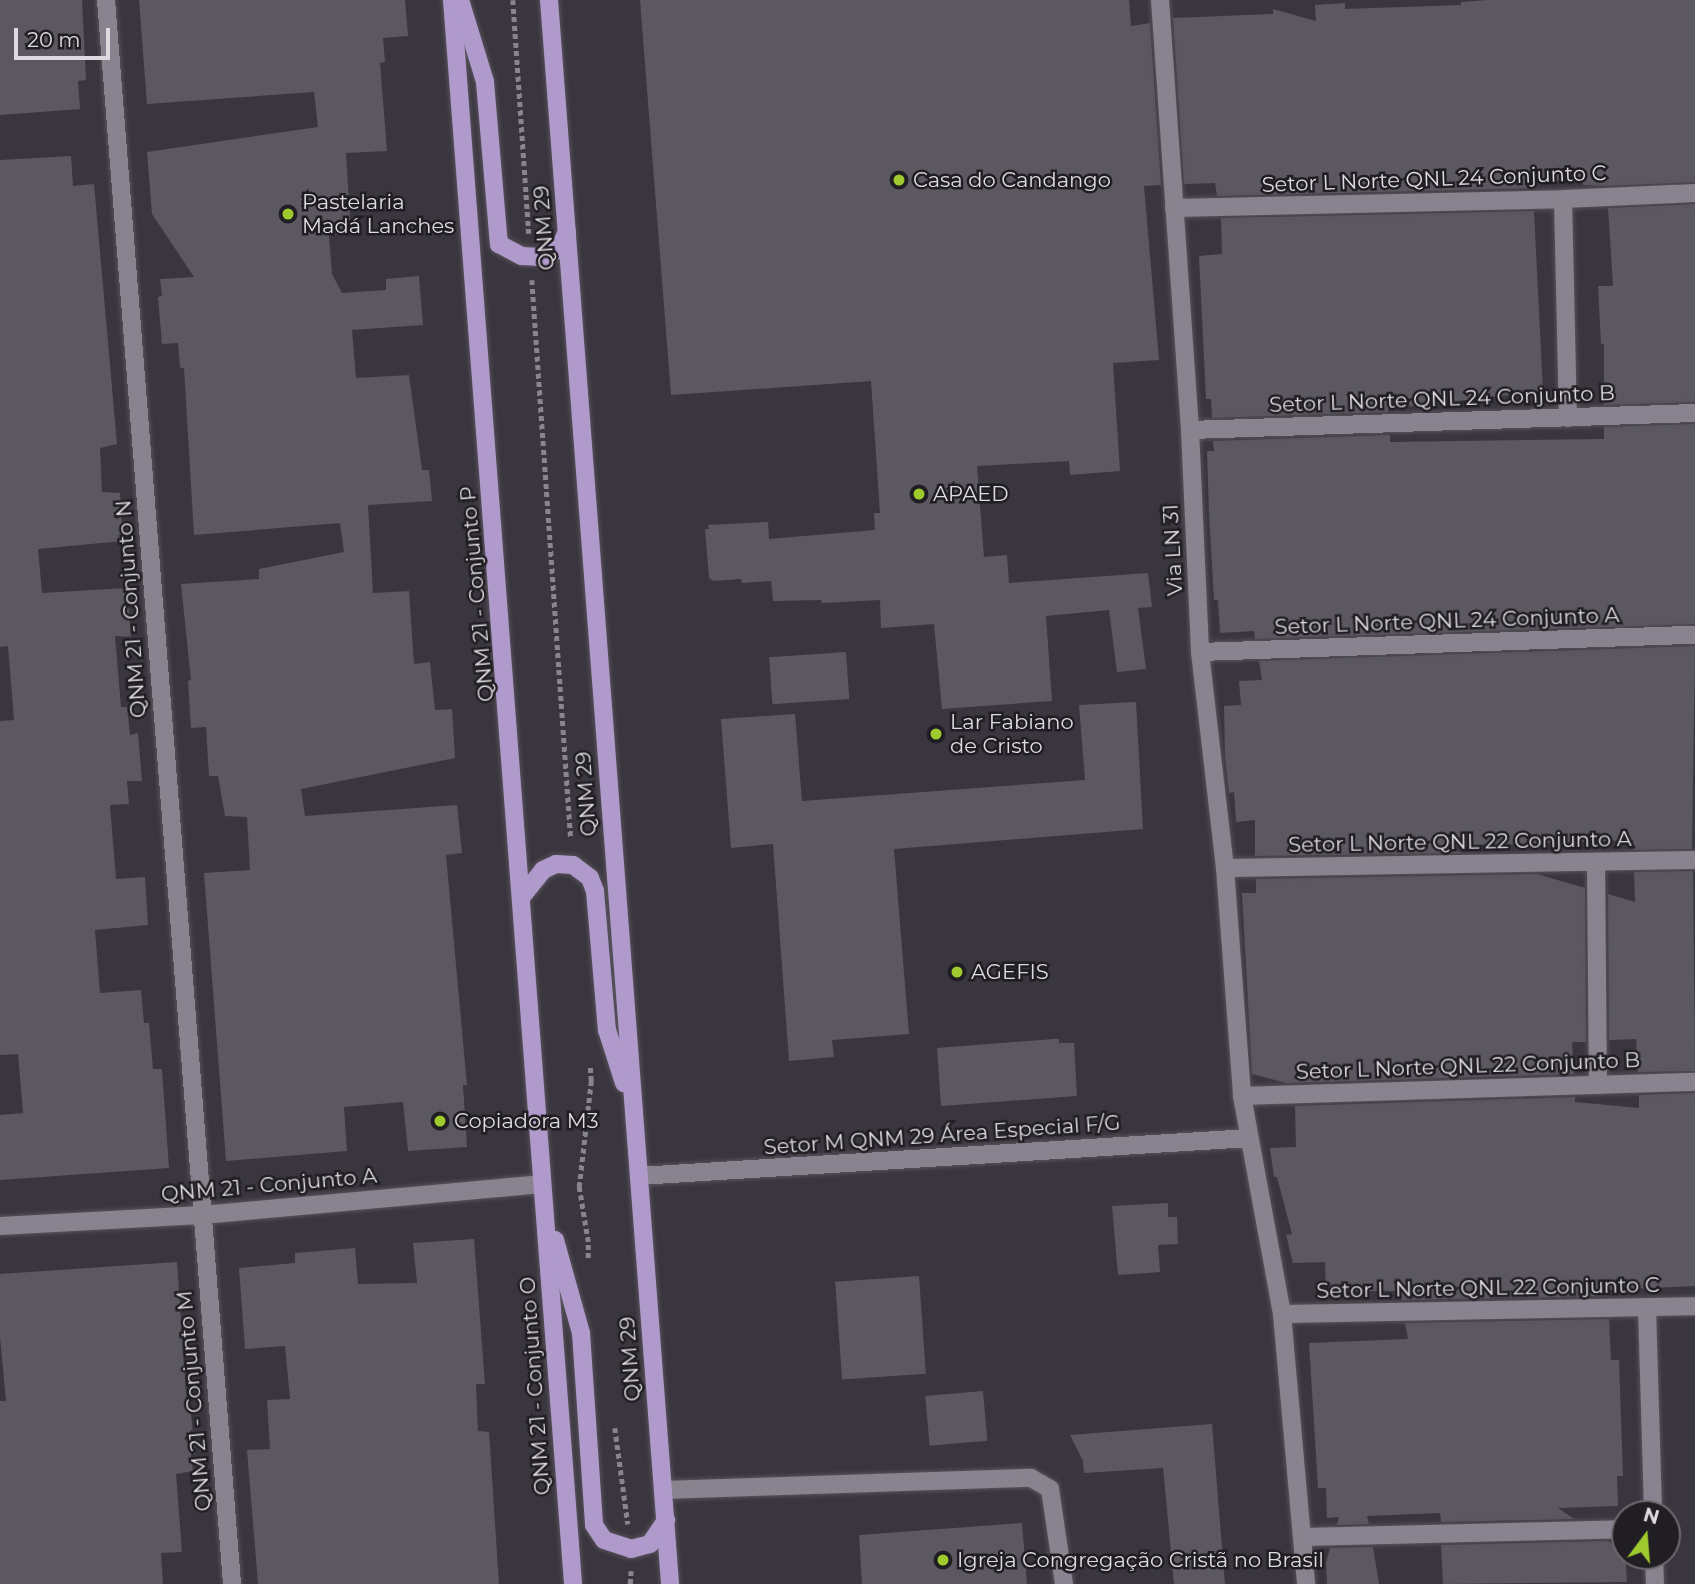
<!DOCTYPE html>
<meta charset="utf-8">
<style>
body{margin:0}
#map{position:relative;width:1695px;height:1584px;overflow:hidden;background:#3a363f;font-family:Montserrat,sans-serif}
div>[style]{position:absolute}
.building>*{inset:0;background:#5c5862;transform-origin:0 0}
.path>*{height:4.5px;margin-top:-2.25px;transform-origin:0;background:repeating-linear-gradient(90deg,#88858c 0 5px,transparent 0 8.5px)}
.roads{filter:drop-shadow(0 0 2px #56525a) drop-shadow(0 0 2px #56525a)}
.minor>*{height:18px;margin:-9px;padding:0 9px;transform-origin:9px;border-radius:9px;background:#88838e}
.major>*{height:18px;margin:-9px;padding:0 9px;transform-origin:9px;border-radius:9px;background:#b09acc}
.dots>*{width:19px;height:19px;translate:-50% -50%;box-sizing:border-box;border:4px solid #201e22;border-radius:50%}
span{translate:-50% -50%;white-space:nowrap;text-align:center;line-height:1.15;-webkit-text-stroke:5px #201e22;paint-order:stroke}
.street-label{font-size:21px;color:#dddae0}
.poi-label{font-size:21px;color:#dddae0}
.left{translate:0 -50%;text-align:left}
.north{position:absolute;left:1611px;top:1500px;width:70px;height:70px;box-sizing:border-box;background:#201e22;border:2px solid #6c696e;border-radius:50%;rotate:16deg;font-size:19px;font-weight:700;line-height:28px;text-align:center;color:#dddae0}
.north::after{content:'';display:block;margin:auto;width:24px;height:32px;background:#9fca2d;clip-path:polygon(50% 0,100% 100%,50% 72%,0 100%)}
.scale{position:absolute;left:14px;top:28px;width:96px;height:32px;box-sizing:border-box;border:4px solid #dddae0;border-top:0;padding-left:9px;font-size:21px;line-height:24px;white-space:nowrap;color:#dddae0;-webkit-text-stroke:5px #201e22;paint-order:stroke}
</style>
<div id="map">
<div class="building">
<div style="clip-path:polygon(0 0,82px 0,86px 80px,78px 81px,80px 109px,0 115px)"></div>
<div style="clip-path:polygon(139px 0,405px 0,408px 36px,383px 38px,385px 62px,380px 63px,387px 151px,346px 153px,351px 234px,329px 235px,332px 274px,342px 293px,386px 290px,386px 279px,419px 276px,423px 325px,352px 330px,356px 378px,409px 375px,422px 470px,429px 470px,432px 501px,368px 505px,373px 593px,409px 591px,414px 664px,430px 662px,435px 710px,452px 709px,455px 758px,301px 789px,305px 816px,457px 805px,462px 853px,446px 855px,467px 1085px,463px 1085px,467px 1147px,408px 1151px,403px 1102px,344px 1107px,347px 1151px,226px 1161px,204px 873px,250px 870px,247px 817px,225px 816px,218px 776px,209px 776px,206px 727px,191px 728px,188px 681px,191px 680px,181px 584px,259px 579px,259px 569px,344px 552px,340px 523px,194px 535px,184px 368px,180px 368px,178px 343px,162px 344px,158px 297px,162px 296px,160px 279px,194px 277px,152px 214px,147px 152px,318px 127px,314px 92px,147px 104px)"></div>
<div style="clip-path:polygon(640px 0,1129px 0,1131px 26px,1150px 23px,1161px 185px,1144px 186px,1159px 360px,1113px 363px,1120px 471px,1070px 475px,1069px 461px,977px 466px,984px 557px,1007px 555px,1009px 583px,1148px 573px,1152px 607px,1138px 608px,1146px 669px,1117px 672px,1109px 610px,1046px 616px,1052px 701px,942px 709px,934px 624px,881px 628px,880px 600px,822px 603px,821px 600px,773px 601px,771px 581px,742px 583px,741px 579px,713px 581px,709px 578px,705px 529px,709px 529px,708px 525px,768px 522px,769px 539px,875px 530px,874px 513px,880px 513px,871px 381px,671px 395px)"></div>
<div style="clip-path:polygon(1488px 0,1695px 0,1695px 182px,1607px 186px,1583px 185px,1583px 181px,1533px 180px,1533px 188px,1217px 196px,1215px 183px,1184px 184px,1173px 18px,1273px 14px,1273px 9px,1316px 21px,1315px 5px,1345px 3px,1345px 9px,1461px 5px,1461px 2px)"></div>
<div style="clip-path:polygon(71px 156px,73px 186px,94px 184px,117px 444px,100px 448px,102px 492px,120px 493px,123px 541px,38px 549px,42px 593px,127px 588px,131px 637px,115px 636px,121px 707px,127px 707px,130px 735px,138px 733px,142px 781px,127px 781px,129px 804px,110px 805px,116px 879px,145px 877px,148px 925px,95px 930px,100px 993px,141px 990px,144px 1023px,149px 1023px,153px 1069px,162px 1069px,169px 1168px,0 1180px,0 1115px,23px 1113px,18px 1054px,0 1055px,0 721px,14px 720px,8px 646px,0 647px,0 160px)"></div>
<div style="clip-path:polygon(1695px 204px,1695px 402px,1604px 405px,1604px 344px,1601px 344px,1598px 286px,1613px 286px,1608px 208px)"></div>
<div style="clip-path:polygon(1534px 211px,1543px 391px,1388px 409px,1388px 412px,1212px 418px,1211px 399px,1206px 399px,1199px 256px,1222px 254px,1221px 218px)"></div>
<div style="clip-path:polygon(1695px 424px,1695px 624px,1255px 639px,1254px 631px,1220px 633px,1218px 600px,1214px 600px,1209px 513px,1207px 451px,1214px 451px,1213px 441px,1390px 435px,1390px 442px,1604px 439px,1604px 427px)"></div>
<div style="clip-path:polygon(1695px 646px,1692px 849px,1633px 850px,1633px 840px,1441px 847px,1463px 853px,1255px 856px,1255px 820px,1236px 822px,1234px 792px,1229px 793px,1225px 757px,1224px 706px,1241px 705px,1239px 681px,1262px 680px,1259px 661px)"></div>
<div style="left:846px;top:652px;width:47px;height:77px;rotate:86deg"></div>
<div style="clip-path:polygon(1136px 702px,1143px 829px,894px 849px,909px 1034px,832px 1040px,834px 1057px,789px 1061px,773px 844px,731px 848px,721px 719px,795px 714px,802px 801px,1085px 780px,1079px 705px)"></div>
<div style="clip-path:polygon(1693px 871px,1695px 1071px,1638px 1072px,1636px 1039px,1609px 1040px,1608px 894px,1635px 902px,1634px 872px)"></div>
<div style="clip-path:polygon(1537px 874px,1585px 888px,1586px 1042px,1572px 1042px,1574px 1074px,1286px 1083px,1252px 1074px,1242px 893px,1256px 893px,1256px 879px)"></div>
<div style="clip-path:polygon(1054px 1039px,1059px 1039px,1059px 1043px,1074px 1043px,1077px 1096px,941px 1106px,937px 1048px)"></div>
<div style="clip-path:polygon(1695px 1093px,1695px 1286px,1608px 1290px,1609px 1296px,1401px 1300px,1399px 1291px,1326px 1291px,1325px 1262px,1293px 1263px,1286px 1235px,1292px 1234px,1277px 1177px,1274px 1177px,1270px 1148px,1296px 1147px,1295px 1106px,1575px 1097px,1575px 1102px,1639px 1108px,1639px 1095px)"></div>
<div style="clip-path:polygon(1168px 1203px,1168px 1217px,1177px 1217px,1178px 1244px,1158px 1245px,1160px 1272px,1118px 1275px,1112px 1206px)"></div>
<div style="clip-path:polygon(474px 1239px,485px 1384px,476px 1384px,478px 1431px,489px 1432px,499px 1584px,258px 1584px,247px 1450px,270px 1449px,267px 1400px,290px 1399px,285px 1346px,245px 1349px,239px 1268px,295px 1263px,295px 1253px,355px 1248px,358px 1284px,417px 1283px,413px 1243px)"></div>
<div style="clip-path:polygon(177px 1262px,187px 1406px,190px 1405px,195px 1454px,191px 1454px,193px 1471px,176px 1474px,182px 1552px,161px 1553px,163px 1584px,0 1584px,0 1401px,6px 1401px,0 1337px,0 1274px)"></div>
<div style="left:919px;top:1276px;width:98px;height:84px;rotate:86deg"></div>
<div style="clip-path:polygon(1609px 1319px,1611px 1360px,1619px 1360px,1623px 1476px,1617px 1476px,1618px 1506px,1558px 1508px,1574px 1519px,1441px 1522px,1440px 1513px,1367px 1516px,1369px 1524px,1337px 1525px,1339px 1517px,1327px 1518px,1326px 1488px,1318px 1488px,1309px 1343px,1408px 1339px,1405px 1323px)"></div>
<div style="left:983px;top:1391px;width:50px;height:58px;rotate:85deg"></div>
<div style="clip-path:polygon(1212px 1424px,1225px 1584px,1174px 1584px,1163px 1468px,1084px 1473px,1083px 1461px,1070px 1435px)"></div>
<div style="clip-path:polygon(1022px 1523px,1027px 1584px,862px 1584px,859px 1535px)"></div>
<div style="clip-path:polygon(1608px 1541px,1625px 1552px,1627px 1582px,1443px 1584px,1441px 1545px)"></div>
<div style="clip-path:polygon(1373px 1547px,1379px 1584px,1327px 1584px,1326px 1563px,1330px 1548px)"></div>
</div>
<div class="path">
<div style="left:513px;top:0;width:234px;rotate:86.1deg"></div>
<div style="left:532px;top:280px;width:561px;rotate:86.02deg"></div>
<div style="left:588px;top:1258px;width:16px;rotate:-90deg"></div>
<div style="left:588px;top:1242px;width:56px;rotate:-99.3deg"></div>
<div style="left:579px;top:1187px;width:107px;rotate:-83.5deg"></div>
<div style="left:591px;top:1081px;width:16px;rotate:-94deg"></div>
<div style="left:615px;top:1428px;width:97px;rotate:82.3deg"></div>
<div style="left:630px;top:1584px;width:13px;rotate:-86deg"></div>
</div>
<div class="roads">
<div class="minor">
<div style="left:106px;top:0;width:1589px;rotate:85.45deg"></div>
<div style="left:1160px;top:0;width:431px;rotate:86deg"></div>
<div style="left:1190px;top:430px;width:222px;rotate:87.4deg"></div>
<div style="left:1200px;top:652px;width:217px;rotate:83.4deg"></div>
<div style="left:1225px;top:868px;width:229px;rotate:85.7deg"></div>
<div style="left:1242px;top:1096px;width:222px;rotate:79.6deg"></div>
<div style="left:1282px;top:1314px;width:271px;rotate:84.9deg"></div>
<div style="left:1563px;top:199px;width:219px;rotate:88.7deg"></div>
<div style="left:1174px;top:208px;width:389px;rotate:-1.3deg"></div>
<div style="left:1563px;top:199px;width:132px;rotate:-2.6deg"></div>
<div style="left:1190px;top:430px;width:505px;rotate:-1.93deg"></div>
<div style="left:1200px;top:652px;width:495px;rotate:-2deg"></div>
<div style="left:1596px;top:862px;width:223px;rotate:89.5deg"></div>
<div style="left:1225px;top:868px;width:470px;rotate:-1deg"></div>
<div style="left:1242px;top:1096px;width:453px;rotate:-1.8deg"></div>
<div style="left:639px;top:1176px;width:611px;rotate:-3.56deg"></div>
<div style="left:0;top:1226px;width:202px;rotate:-3.1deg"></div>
<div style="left:202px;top:1215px;width:341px;rotate:-5.2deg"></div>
<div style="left:1647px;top:1308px;width:206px;rotate:88.3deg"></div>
<div style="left:1282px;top:1314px;width:413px;rotate:-1.1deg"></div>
<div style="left:663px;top:1490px;width:368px;rotate:-1.9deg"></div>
<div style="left:1031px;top:1478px;width:22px;rotate:30deg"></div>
<div style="left:1050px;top:1489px;width:96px;rotate:81.6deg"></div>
<div style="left:1302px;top:1537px;width:323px;rotate:-1.4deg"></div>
<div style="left:1654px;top:1556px;width:28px;rotate:88deg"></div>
</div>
<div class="major">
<div style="left:452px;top:0;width:1589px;rotate:85.63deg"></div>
<div style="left:460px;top:0;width:86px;rotate:73deg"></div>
<div style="left:485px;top:82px;width:163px;rotate:85.1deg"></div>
<div style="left:499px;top:244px;width:26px;rotate:28deg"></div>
<div style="left:522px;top:256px;width:22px;rotate:3deg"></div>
<div style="left:544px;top:257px;width:17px;rotate:-28deg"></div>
<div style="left:559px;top:249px;width:19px;rotate:-65deg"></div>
<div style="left:549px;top:0;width:1589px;rotate:85.63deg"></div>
<div style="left:523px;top:895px;width:32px;rotate:-51deg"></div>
<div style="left:543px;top:870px;width:14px;rotate:-25deg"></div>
<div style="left:556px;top:864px;width:17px;rotate:3deg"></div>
<div style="left:573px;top:865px;width:21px;rotate:37deg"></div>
<div style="left:590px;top:878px;width:14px;rotate:69deg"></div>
<div style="left:595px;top:891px;width:140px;rotate:85.1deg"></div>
<div style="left:607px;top:1030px;width:56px;rotate:72.2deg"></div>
<div style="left:555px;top:1240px;width:97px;rotate:74.4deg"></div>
<div style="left:581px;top:1333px;width:192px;rotate:86.1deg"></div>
<div style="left:594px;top:1525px;width:18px;rotate:56deg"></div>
<div style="left:604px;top:1540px;width:28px;rotate:18deg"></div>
<div style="left:631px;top:1549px;width:20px;rotate:-15deg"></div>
<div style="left:650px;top:1544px;width:29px;rotate:-56deg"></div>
</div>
</div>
<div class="dots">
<div style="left:899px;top:180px;background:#9fca2d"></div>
<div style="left:288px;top:214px;background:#9fca2d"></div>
<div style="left:919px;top:494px;background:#9fca2d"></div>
<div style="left:936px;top:734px;background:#9fca2d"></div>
<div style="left:957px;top:972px;background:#9fca2d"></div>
<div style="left:440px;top:1121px;background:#9fca2d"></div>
<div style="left:943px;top:1560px;background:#9fca2d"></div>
</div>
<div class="street-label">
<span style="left:1434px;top:179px;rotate:-2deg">Setor L Norte QNL 24 Conjunto C</span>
<span style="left:544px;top:228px;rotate:-94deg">QNM 29</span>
<span style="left:1442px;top:399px;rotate:-2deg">Setor L Norte QNL 24 Conjunto B</span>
<span style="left:1173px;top:550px;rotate:-93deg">Via LN 31</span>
<span style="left:477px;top:594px;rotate:-95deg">QNM 21 - Conjunto P</span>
<span style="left:131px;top:609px;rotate:-94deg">QNM 21 - Conjunto N</span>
<span style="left:1447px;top:621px;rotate:-2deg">Setor L Norte QNL 24 Conjunto A</span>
<span style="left:586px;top:794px;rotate:-94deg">QNM 29</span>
<span style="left:1460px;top:842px;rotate:-1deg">Setor L Norte QNL 22 Conjunto A</span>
<span style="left:1468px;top:1066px;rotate:-2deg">Setor L Norte QNL 22 Conjunto B</span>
<span style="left:942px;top:1135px;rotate:-4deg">Setor M QNM 29 Área Especial F/G</span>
<span style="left:269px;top:1185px;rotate:-5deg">QNM 21 - Conjunto A</span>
<span style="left:1488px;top:1288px;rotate:-1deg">Setor L Norte QNL 22 Conjunto C</span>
<span style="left:630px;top:1359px;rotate:-94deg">QNM 29</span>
<span style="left:535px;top:1386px;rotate:-94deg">QNM 21 - Conjunto O</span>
<span style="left:194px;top:1401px;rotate:-95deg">QNM 21 - Conjunto M</span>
</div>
<div class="poi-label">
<span class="left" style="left:913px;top:180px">Casa do Candango</span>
<span class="left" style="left:302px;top:214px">Pastelaria<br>Madá Lanches</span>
<span class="left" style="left:933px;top:494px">APAED</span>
<span class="left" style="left:950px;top:734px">Lar Fabiano<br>de Cristo</span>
<span class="left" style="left:971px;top:972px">AGEFIS</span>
<span class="left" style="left:454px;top:1121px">Copiadora M3</span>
<span class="left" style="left:957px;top:1560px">Igreja Congregação Cristã no Brasil</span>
</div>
<div class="north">N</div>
<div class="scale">20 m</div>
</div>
